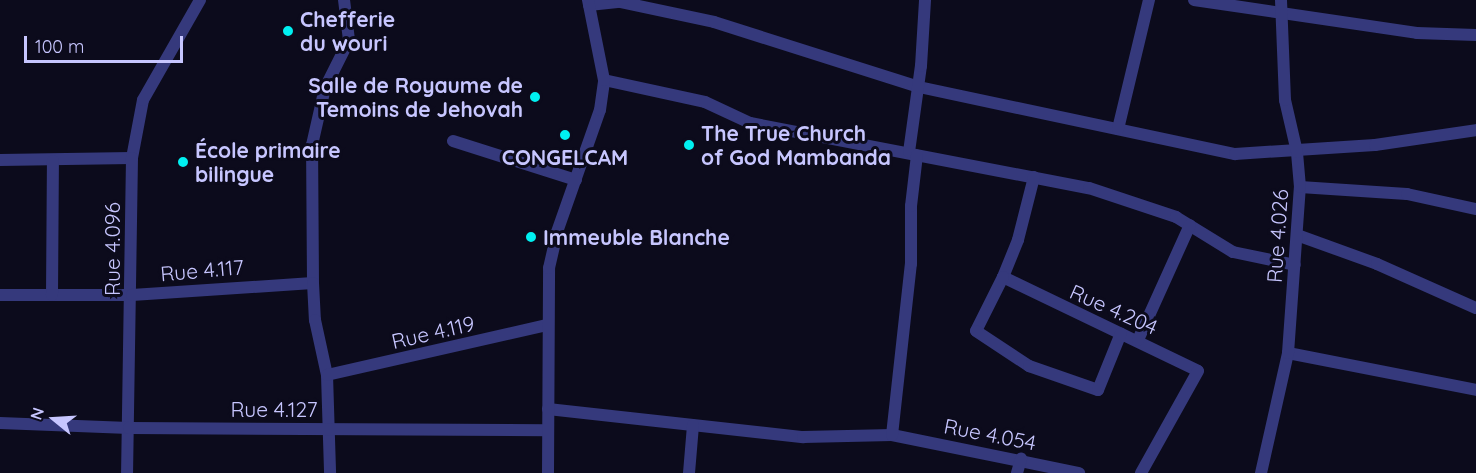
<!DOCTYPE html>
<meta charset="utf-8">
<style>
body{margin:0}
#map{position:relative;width:1476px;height:473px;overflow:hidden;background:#0c0b1c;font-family:Quicksand,sans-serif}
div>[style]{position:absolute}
.minor>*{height:12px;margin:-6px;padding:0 6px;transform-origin:6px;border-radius:6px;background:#35397c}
.dots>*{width:16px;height:16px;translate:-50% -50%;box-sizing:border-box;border:3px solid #0c0b1c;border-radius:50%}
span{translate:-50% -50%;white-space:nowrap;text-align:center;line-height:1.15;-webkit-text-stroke:6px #0c0b1c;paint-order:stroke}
.poi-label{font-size:21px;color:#c7c6ff;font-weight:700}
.left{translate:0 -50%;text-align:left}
.right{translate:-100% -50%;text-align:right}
.street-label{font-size:21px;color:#c7c6ff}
.north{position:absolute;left:24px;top:389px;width:60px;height:60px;-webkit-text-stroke:4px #0c0b1c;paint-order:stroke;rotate:288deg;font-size:16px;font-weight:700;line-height:24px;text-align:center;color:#c7c6ff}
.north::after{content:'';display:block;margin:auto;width:21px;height:27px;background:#c7c6ff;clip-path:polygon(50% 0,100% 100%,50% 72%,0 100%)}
.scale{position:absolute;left:24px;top:36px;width:159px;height:27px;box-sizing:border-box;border:3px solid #c7c6ff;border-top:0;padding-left:8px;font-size:18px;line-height:21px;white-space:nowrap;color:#c7c6ff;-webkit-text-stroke:4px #0c0b1c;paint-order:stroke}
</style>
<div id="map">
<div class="minor">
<div style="left:1194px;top:0;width:225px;rotate:8.4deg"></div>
<div style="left:1417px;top:33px;width:59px;rotate:1.9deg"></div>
<div style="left:589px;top:5px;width:31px;rotate:-6deg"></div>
<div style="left:620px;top:2px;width:96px;rotate:12deg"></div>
<div style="left:714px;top:22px;width:215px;rotate:17.6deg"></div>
<div style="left:919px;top:87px;width:323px;rotate:12deg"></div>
<div style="left:1235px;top:154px;width:140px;rotate:-3.7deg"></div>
<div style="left:1375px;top:145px;width:102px;rotate:-8.4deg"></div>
<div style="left:604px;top:80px;width:103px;rotate:12.3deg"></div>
<div style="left:705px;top:102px;width:50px;rotate:25deg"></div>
<div style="left:750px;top:123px;width:345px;rotate:10.9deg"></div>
<div style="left:1089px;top:188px;width:92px;rotate:18.4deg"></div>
<div style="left:1176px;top:217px;width:67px;rotate:31.6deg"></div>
<div style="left:1233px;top:252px;width:63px;rotate:11.8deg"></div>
<div style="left:1118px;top:129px;width:133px;rotate:-76.5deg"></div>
<div style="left:453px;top:141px;width:129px;rotate:17.6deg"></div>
<div style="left:909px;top:152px;width:87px;rotate:-82.1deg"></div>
<div style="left:921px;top:66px;width:66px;rotate:-86.5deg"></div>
<div style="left:132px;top:158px;width:59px;rotate:-79.3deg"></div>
<div style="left:143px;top:100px;width:115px;rotate:-60.3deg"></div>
<div style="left:0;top:160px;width:132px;rotate:-0.9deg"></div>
<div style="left:132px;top:158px;width:315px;rotate:90.9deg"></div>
<div style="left:1034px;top:177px;width:65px;rotate:104.3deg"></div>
<div style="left:1018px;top:240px;width:40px;rotate:112deg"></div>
<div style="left:1003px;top:277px;width:216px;rotate:25.7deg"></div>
<div style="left:1198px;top:371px;width:117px;rotate:119.2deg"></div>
<div style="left:1300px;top:187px;width:107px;rotate:3.7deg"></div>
<div style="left:1407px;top:194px;width:71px;rotate:12.3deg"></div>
<div style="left:1297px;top:235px;width:85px;rotate:19.9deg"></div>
<div style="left:1377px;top:264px;width:108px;rotate:24deg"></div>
<div style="left:1003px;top:277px;width:60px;rotate:116.6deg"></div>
<div style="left:976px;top:331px;width:64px;rotate:33.4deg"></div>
<div style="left:1029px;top:366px;width:73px;rotate:19.2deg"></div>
<div style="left:1098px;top:390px;width:61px;rotate:-68deg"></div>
<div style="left:313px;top:283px;width:138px;rotate:-90.4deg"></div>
<div style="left:312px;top:145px;width:58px;rotate:-77.2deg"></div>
<div style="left:325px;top:88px;width:54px;rotate:-63.4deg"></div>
<div style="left:349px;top:40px;width:40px;rotate:-97.1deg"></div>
<div style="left:0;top:295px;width:132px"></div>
<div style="left:132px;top:295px;width:181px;rotate:-3.8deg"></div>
<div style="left:313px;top:283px;width:37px;rotate:87deg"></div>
<div style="left:315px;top:320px;width:56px;rotate:77.7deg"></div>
<div style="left:327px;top:375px;width:98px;rotate:88.2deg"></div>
<div style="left:52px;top:295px;width:134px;rotate:-89.6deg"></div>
<div style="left:1138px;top:340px;width:126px;rotate:-65.7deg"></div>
<div style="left:1288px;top:353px;width:192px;rotate:11.1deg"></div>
<div style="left:327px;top:375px;width:226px;rotate:-12.8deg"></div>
<div style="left:548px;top:409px;width:257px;rotate:6.3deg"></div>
<div style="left:803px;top:437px;width:89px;rotate:-1.3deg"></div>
<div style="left:892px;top:435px;width:191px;rotate:11.5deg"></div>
<div style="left:0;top:423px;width:129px;rotate:2.2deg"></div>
<div style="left:129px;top:428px;width:418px;rotate:0.3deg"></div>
<div style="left:892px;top:435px;width:172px;rotate:-83.7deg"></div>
<div style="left:911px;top:264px;width:58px;rotate:-90deg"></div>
<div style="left:911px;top:206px;width:51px;rotate:-83.3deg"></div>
<div style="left:548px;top:473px;width:205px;rotate:-89.7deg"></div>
<div style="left:549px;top:268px;width:37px;rotate:-77deg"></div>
<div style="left:557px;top:232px;width:129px;rotate:-70.6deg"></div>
<div style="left:600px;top:110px;width:30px;rotate:-82deg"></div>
<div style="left:604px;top:80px;width:82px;rotate:-101.3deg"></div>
<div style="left:689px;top:473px;width:48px;rotate:-85.2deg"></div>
<div style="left:1017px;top:473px;width:15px;rotate:-74deg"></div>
<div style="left:1261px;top:473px;width:123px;rotate:-77.3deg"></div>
<div style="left:1288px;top:353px;width:166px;rotate:-85.9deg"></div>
<div style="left:1300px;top:187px;width:35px;rotate:-95deg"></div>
<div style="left:1297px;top:152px;width:53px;rotate:-103deg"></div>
<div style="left:1285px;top:100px;width:100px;rotate:-92.3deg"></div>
</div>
<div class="dots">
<div style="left:288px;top:31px;background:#00f0f1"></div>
<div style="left:535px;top:97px;background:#00f0f1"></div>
<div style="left:565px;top:135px;background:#00f0f1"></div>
<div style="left:689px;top:145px;background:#00f0f1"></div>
<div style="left:183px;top:162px;background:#00f0f1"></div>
<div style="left:531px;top:237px;background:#00f0f1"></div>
</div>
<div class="poi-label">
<span class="left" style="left:300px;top:31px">Chefferie<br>du wouri</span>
<span class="right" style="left:523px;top:97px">Salle de Royaume de<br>Temoins de Jehovah</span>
<span class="left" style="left:701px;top:145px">The True Church<br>of God Mambanda</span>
<span class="left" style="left:195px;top:162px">École primaire<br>bilingue</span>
<span style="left:565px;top:157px">CONGELCAM</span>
<span class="left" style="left:543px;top:237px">Immeuble Blanche</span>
</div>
<div class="street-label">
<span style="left:1277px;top:236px;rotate:-86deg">Rue 4.026</span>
<span style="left:112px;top:249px;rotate:-90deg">Rue 4.096</span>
<span style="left:202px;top:270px;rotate:-5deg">Rue 4.117</span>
<span style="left:1114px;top:309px;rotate:24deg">Rue 4.204</span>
<span style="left:433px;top:332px;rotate:-13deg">Rue 4.119</span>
<span style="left:274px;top:409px">Rue 4.127</span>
<span style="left:990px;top:434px;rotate:11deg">Rue 4.054</span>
</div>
<div class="north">N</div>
<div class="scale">100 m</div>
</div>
